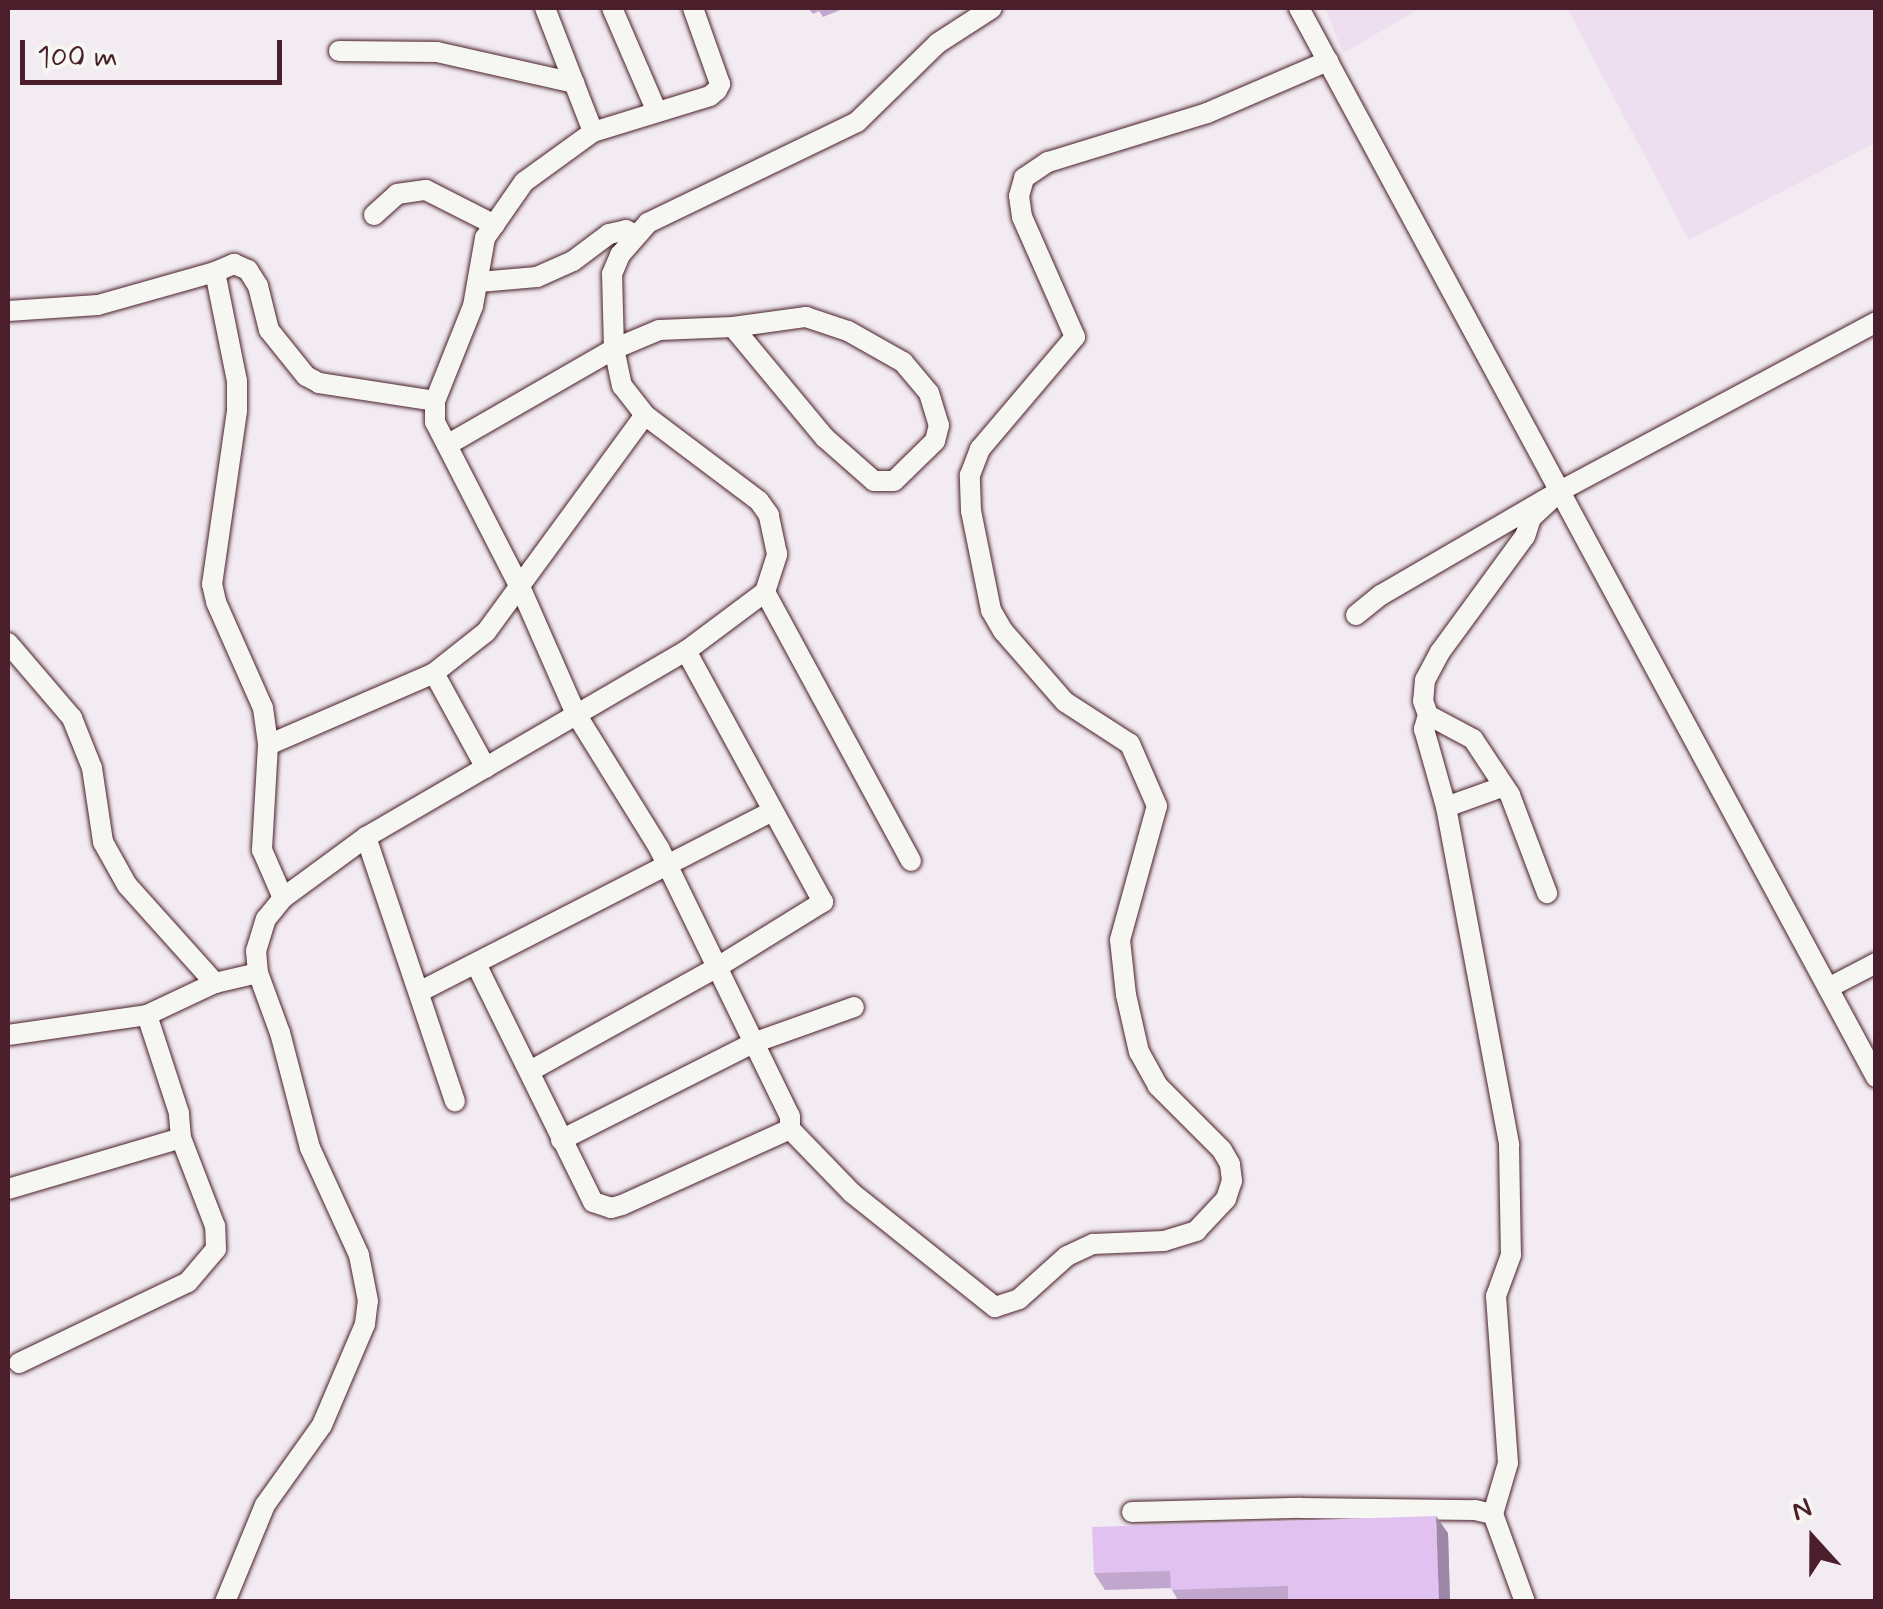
<!DOCTYPE html>
<style>
body{margin:0}
#map{position:relative;width:1883px;height:1609px;overflow:hidden;background:#f2ebf1;font-family:Mynerve,sans-serif}
div>[style]{position:absolute}
.built>*{inset:0;background:#eddef0}
.roads{filter:drop-shadow(0 0 2px #4a1f2b) drop-shadow(0 0 2px #4a1f2b)}
.minor>*{height:20px;margin:-10px;padding:0 10px;transform-origin:10px;border-radius:10px;background:#f6f6f2}
.wall>*{inset:0;background:#c1a6ce}
.shaded-wall>*{inset:0;background:#9d87a7}
.building>*{inset:0;background:#e0c1ef}
span{translate:-50% -50%;white-space:nowrap;text-align:center;line-height:1.15;-webkit-text-stroke:10px #f6f6f2;paint-order:stroke}
.frame{position:absolute;inset:0;border:10px solid #4a1f2b;pointer-events:none}
.north{position:absolute;left:1763px;top:1489px;width:100px;height:100px;-webkit-text-stroke:8px #f6f6f2;paint-order:stroke;rotate:339deg;font-size:28px;font-weight:700;line-height:40px;text-align:center;color:#4a1f2b}
.north::after{content:'';display:block;margin:auto;width:35px;height:45px;background:#4a1f2b;clip-path:polygon(50% 0,100% 100%,50% 72%,0 100%)}
.scale{position:absolute;left:20px;top:40px;width:262px;height:45px;box-sizing:border-box;border:5px solid #4a1f2b;border-top:0;padding-left:12px;font-size:30px;line-height:35px;white-space:nowrap;color:#4a1f2b;-webkit-text-stroke:8px #f6f6f2;paint-order:stroke}
</style>
<div id="map">
<div class="built">
<div style="clip-path:polygon(1325px 8px,1421px 8px,1343px 53px)"></div>
<div style="clip-path:polygon(1567px 8px,1875px 8px,1875px 143px,1689px 240px)"></div>
</div>
<div class="roads">
<div class="minor">
<div style="left:545px;top:8px;width:133px;rotate:68.8deg"></div>
<div style="left:593px;top:132px;width:85px;rotate:144.1deg"></div>
<div style="left:524px;top:182px;width:68px;rotate:124.9deg"></div>
<div style="left:485px;top:238px;width:69px;rotate:100deg"></div>
<div style="left:473px;top:306px;width:102px;rotate:111.8deg"></div>
<div style="left:435px;top:401px;width:21px;rotate:90deg"></div>
<div style="left:435px;top:422px;width:188px;rotate:62.8deg"></div>
<div style="left:521px;top:589px;width:137px;rotate:66.3deg"></div>
<div style="left:576px;top:714px;width:158px;rotate:58.2deg"></div>
<div style="left:659px;top:848px;width:298px;rotate:64deg"></div>
<div style="left:790px;top:1116px;width:13px;rotate:90deg"></div>
<div style="left:790px;top:1129px;width:89px;rotate:45.9deg"></div>
<div style="left:852px;top:1193px;width:183px;rotate:38.6deg"></div>
<div style="left:995px;top:1307px;width:25px;rotate:-18deg"></div>
<div style="left:1019px;top:1299px;width:64px;rotate:-41.9deg"></div>
<div style="left:1067px;top:1256px;width:29px;rotate:-25deg"></div>
<div style="left:1093px;top:1244px;width:71px;rotate:-2.4deg"></div>
<div style="left:1164px;top:1241px;width:34px;rotate:-17deg"></div>
<div style="left:1196px;top:1231px;width:44px;rotate:-46.8deg"></div>
<div style="left:1226px;top:1199px;width:19px;rotate:-72deg"></div>
<div style="left:1232px;top:1181px;width:17px;rotate:-97deg"></div>
<div style="left:1230px;top:1164px;width:16px;rotate:-120deg"></div>
<div style="left:1222px;top:1150px;width:91px;rotate:-135deg"></div>
<div style="left:1158px;top:1086px;width:39px;rotate:-119deg"></div>
<div style="left:1139px;top:1052px;width:58px;rotate:-102.8deg"></div>
<div style="left:1126px;top:995px;width:55px;rotate:-96.2deg"></div>
<div style="left:1120px;top:940px;width:139px;rotate:-74.6deg"></div>
<div style="left:1157px;top:806px;width:68px;rotate:-113.5deg"></div>
<div style="left:1130px;top:744px;width:77px;rotate:-147.1deg"></div>
<div style="left:1065px;top:702px;width:94px;rotate:-131.1deg"></div>
<div style="left:1003px;top:631px;width:24px;rotate:-120deg"></div>
<div style="left:991px;top:610px;width:101px;rotate:-101.4deg"></div>
<div style="left:971px;top:511px;width:36px;rotate:-92deg"></div>
<div style="left:970px;top:475px;width:28px;rotate:-69deg"></div>
<div style="left:980px;top:449px;width:147px;rotate:-49.7deg"></div>
<div style="left:1075px;top:337px;width:131px;rotate:-113.8deg"></div>
<div style="left:1022px;top:217px;width:21px;rotate:-98deg"></div>
<div style="left:1019px;top:196px;width:19px;rotate:-74deg"></div>
<div style="left:1024px;top:178px;width:29px;rotate:-34deg"></div>
<div style="left:1048px;top:162px;width:166px;rotate:-17.1deg"></div>
<div style="left:1207px;top:113px;width:132px;rotate:-23.3deg"></div>
<div style="left:612px;top:8px;width:113px;rotate:66.6deg"></div>
<div style="left:1299px;top:8px;width:1215px;rotate:61.64deg"></div>
<div style="left:339px;top:51px;width:98px;rotate:0.6deg"></div>
<div style="left:437px;top:52px;width:141px;rotate:12.7deg"></div>
<div style="left:593px;top:132px;width:122px;rotate:-17.1deg"></div>
<div style="left:710px;top:96px;width:9px;rotate:-41deg"></div>
<div style="left:717px;top:90px;width:7px;rotate:-63deg"></div>
<div style="left:720px;top:84px;width:81px;rotate:-109.6deg"></div>
<div style="left:374px;top:215px;width:31px;rotate:-42deg"></div>
<div style="left:397px;top:194px;width:29px;rotate:-8deg"></div>
<div style="left:426px;top:190px;width:77px;rotate:26.9deg"></div>
<div style="left:215px;top:272px;width:21px;rotate:-23deg"></div>
<div style="left:234px;top:264px;width:15px;rotate:23deg"></div>
<div style="left:248px;top:270px;width:19px;rotate:58deg"></div>
<div style="left:258px;top:286px;width:45px;rotate:76deg"></div>
<div style="left:269px;top:330px;width:59px;rotate:51.2deg"></div>
<div style="left:306px;top:376px;width:15px;rotate:28deg"></div>
<div style="left:319px;top:383px;width:117px;rotate:8.8deg"></div>
<div style="left:479px;top:282px;width:58px;rotate:-4.9deg"></div>
<div style="left:537px;top:277px;width:39px;rotate:-24deg"></div>
<div style="left:573px;top:261px;width:45px;rotate:-36.9deg"></div>
<div style="left:609px;top:234px;width:17px;rotate:-13deg"></div>
<div style="left:626px;top:230px;width:10px;rotate:29deg"></div>
<div style="left:8px;top:311px;width:90px;rotate:-3.8deg"></div>
<div style="left:98px;top:305px;width:122px;rotate:-15.8deg"></div>
<div style="left:215px;top:272px;width:111px;rotate:78.6deg"></div>
<div style="left:237px;top:381px;width:30px;rotate:90deg"></div>
<div style="left:237px;top:411px;width:175px;rotate:98.2deg"></div>
<div style="left:212px;top:584px;width:18px;rotate:77deg"></div>
<div style="left:216px;top:602px;width:116px;rotate:66.1deg"></div>
<div style="left:263px;top:708px;width:37px;rotate:82deg"></div>
<div style="left:268px;top:745px;width:105px;rotate:93.3deg"></div>
<div style="left:262px;top:850px;width:52px;rotate:66.4deg"></div>
<div style="left:447px;top:445px;width:193px;rotate:-29.9deg"></div>
<div style="left:614px;top:349px;width:49px;rotate:-22.9deg"></div>
<div style="left:659px;top:330px;width:74px;rotate:-2.3deg"></div>
<div style="left:733px;top:327px;width:74px;rotate:-7.8deg"></div>
<div style="left:806px;top:317px;width:44px;rotate:18.4deg"></div>
<div style="left:848px;top:331px;width:63px;rotate:29.4deg"></div>
<div style="left:903px;top:362px;width:40px;rotate:50deg"></div>
<div style="left:929px;top:393px;width:34px;rotate:73deg"></div>
<div style="left:939px;top:425px;width:16px;rotate:104deg"></div>
<div style="left:935px;top:441px;width:57px;rotate:135.7deg"></div>
<div style="left:894px;top:481px;width:20px;rotate:180deg"></div>
<div style="left:874px;top:481px;width:65px;rotate:-138.7deg"></div>
<div style="left:825px;top:438px;width:144px;rotate:-129.7deg"></div>
<div style="left:1560px;top:491px;width:358px;rotate:-28.1deg"></div>
<div style="left:765px;top:592px;width:306px;rotate:61.5deg"></div>
<div style="left:1356px;top:615px;width:32px;rotate:-39deg"></div>
<div style="left:1381px;top:595px;width:207px;rotate:-30.2deg"></div>
<div style="left:1560px;top:491px;width:40px;rotate:137deg"></div>
<div style="left:1531px;top:518px;width:19px;rotate:108deg"></div>
<div style="left:1525px;top:536px;width:144px;rotate:126.2deg"></div>
<div style="left:1440px;top:652px;width:32px;rotate:118deg"></div>
<div style="left:1425px;top:680px;width:21px;rotate:95deg"></div>
<div style="left:1423px;top:701px;width:15px;rotate:70deg"></div>
<div style="left:1428px;top:715px;width:15px;rotate:106deg"></div>
<div style="left:1424px;top:729px;width:81px;rotate:74.2deg"></div>
<div style="left:1446px;top:807px;width:344px;rotate:79.4deg"></div>
<div style="left:1509px;top:1145px;width:110px;rotate:89deg"></div>
<div style="left:1511px;top:1255px;width:44px;rotate:110.1deg"></div>
<div style="left:1496px;top:1296px;width:167px;rotate:85.9deg"></div>
<div style="left:1508px;top:1463px;width:53px;rotate:106.4deg"></div>
<div style="left:1493px;top:1514px;width:94px;rotate:70deg"></div>
<div style="left:8px;top:643px;width:99px;rotate:49.5deg"></div>
<div style="left:72px;top:718px;width:54px;rotate:68.2deg"></div>
<div style="left:92px;top:768px;width:75px;rotate:81.5deg"></div>
<div style="left:103px;top:842px;width:49px;rotate:60.8deg"></div>
<div style="left:127px;top:885px;width:132px;rotate:48.1deg"></div>
<div style="left:215px;top:983px;width:44px;rotate:-13.1deg"></div>
<div style="left:434px;top:673px;width:108px;rotate:61.3deg"></div>
<div style="left:1428px;top:715px;width:51px;rotate:28.1deg"></div>
<div style="left:1473px;top:739px;width:67px;rotate:56.5deg"></div>
<div style="left:1510px;top:795px;width:105px;rotate:69.3deg"></div>
<div style="left:268px;top:745px;width:181px;rotate:-23.4deg"></div>
<div style="left:434px;top:673px;width:66px;rotate:-38.3deg"></div>
<div style="left:486px;top:632px;width:269px;rotate:-53.8deg"></div>
<div style="left:1446px;top:807px;width:59px;rotate:-19.7deg"></div>
<div style="left:366px;top:837px;width:279px;rotate:71.4deg"></div>
<div style="left:477px;top:966px;width:263px;rotate:63.8deg"></div>
<div style="left:593px;top:1202px;width:19px;rotate:18deg"></div>
<div style="left:611px;top:1208px;width:11px;rotate:-15deg"></div>
<div style="left:622px;top:1205px;width:184px;rotate:-24.3deg"></div>
<div style="left:1828px;top:988px;width:54px;rotate:-27.5deg"></div>
<div style="left:419px;top:992px;width:397px;rotate:-27.1deg"></div>
<div style="left:8px;top:1035px;width:140px;rotate:-8.2deg"></div>
<div style="left:147px;top:1015px;width:75px;rotate:-25.2deg"></div>
<div style="left:530px;top:1071px;width:213px;rotate:-29deg"></div>
<div style="left:716px;top:968px;width:126px;rotate:-31.7deg"></div>
<div style="left:823px;top:902px;width:286px;rotate:-118.6deg"></div>
<div style="left:561px;top:1140px;width:215px;rotate:-26.8deg"></div>
<div style="left:753px;top:1043px;width:107px;rotate:-19.6deg"></div>
<div style="left:8px;top:1189px;width:180px;rotate:-16.4deg"></div>
<div style="left:19px;top:1363px;width:187px;rotate:-25.6deg"></div>
<div style="left:188px;top:1282px;width:43px;rotate:-49.7deg"></div>
<div style="left:216px;top:1249px;width:23px;rotate:-92deg"></div>
<div style="left:215px;top:1226px;width:94px;rotate:-111.1deg"></div>
<div style="left:181px;top:1138px;width:25px;rotate:-95deg"></div>
<div style="left:179px;top:1113px;width:103px;rotate:-108.1deg"></div>
<div style="left:1132px;top:1512px;width:169px;rotate:-1.4deg"></div>
<div style="left:1301px;top:1508px;width:174px;rotate:0.7deg"></div>
<div style="left:1475px;top:1510px;width:18px;rotate:13deg"></div>
<div style="left:225px;top:1602px;width:105px;rotate:-67.6deg"></div>
<div style="left:265px;top:1505px;width:98px;rotate:-54.5deg"></div>
<div style="left:322px;top:1425px;width:110px;rotate:-66.9deg"></div>
<div style="left:365px;top:1324px;width:23px;rotate:-83deg"></div>
<div style="left:368px;top:1301px;width:47px;rotate:-101.1deg"></div>
<div style="left:359px;top:1255px;width:118px;rotate:-114.6deg"></div>
<div style="left:310px;top:1148px;width:119px;rotate:-104.6deg"></div>
<div style="left:280px;top:1033px;width:64px;rotate:-110.1deg"></div>
<div style="left:258px;top:973px;width:22px;rotate:-95deg"></div>
<div style="left:256px;top:951px;width:34px;rotate:-73deg"></div>
<div style="left:266px;top:919px;width:27px;rotate:-51deg"></div>
<div style="left:283px;top:898px;width:103px;rotate:-36.3deg"></div>
<div style="left:366px;top:837px;width:370px;rotate:-30.2deg"></div>
<div style="left:686px;top:651px;width:99px;rotate:-36.8deg"></div>
<div style="left:765px;top:592px;width:40px;rotate:-72deg"></div>
<div style="left:777px;top:554px;width:40px;rotate:-102deg"></div>
<div style="left:769px;top:515px;width:17px;rotate:-126deg"></div>
<div style="left:759px;top:501px;width:143px;rotate:-143deg"></div>
<div style="left:645px;top:415px;width:37px;rotate:-128deg"></div>
<div style="left:622px;top:386px;width:38px;rotate:-102deg"></div>
<div style="left:614px;top:349px;width:75px;rotate:-91.5deg"></div>
<div style="left:612px;top:274px;width:21px;rotate:-67deg"></div>
<div style="left:620px;top:255px;width:43px;rotate:-48.8deg"></div>
<div style="left:648px;top:223px;width:232px;rotate:-25.8deg"></div>
<div style="left:857px;top:122px;width:113px;rotate:-44.3deg"></div>
<div style="left:938px;top:43px;width:64px;rotate:-32.9deg"></div>
</div>
</div>
<div class="wall">
<div style="clip-path:polygon(808px 8px,845px 8px,823px 17px,819px 11px,813px 14px)"></div>
<div style="clip-path:polygon(1448px 1533px,1450px 1602px,1179px 1602px,1171px 1588px,1105px 1590px,1094px 1573px)"></div>
</div>
<div class="shaded-wall">
<div style="clip-path:polygon(1436px 1516px,1448px 1533px,1450px 1602px,1439px 1602px)"></div>
</div>
<div class="building">
<div style="clip-path:polygon(1436px 1516px,1439px 1602px,1288px 1602px,1288px 1586px,1171px 1590px,1170px 1571px,1094px 1573px,1092px 1527px)"></div>
</div>
<div class="frame"></div>
<div class="north">N</div>
<div class="scale">100 m</div>
</div>
